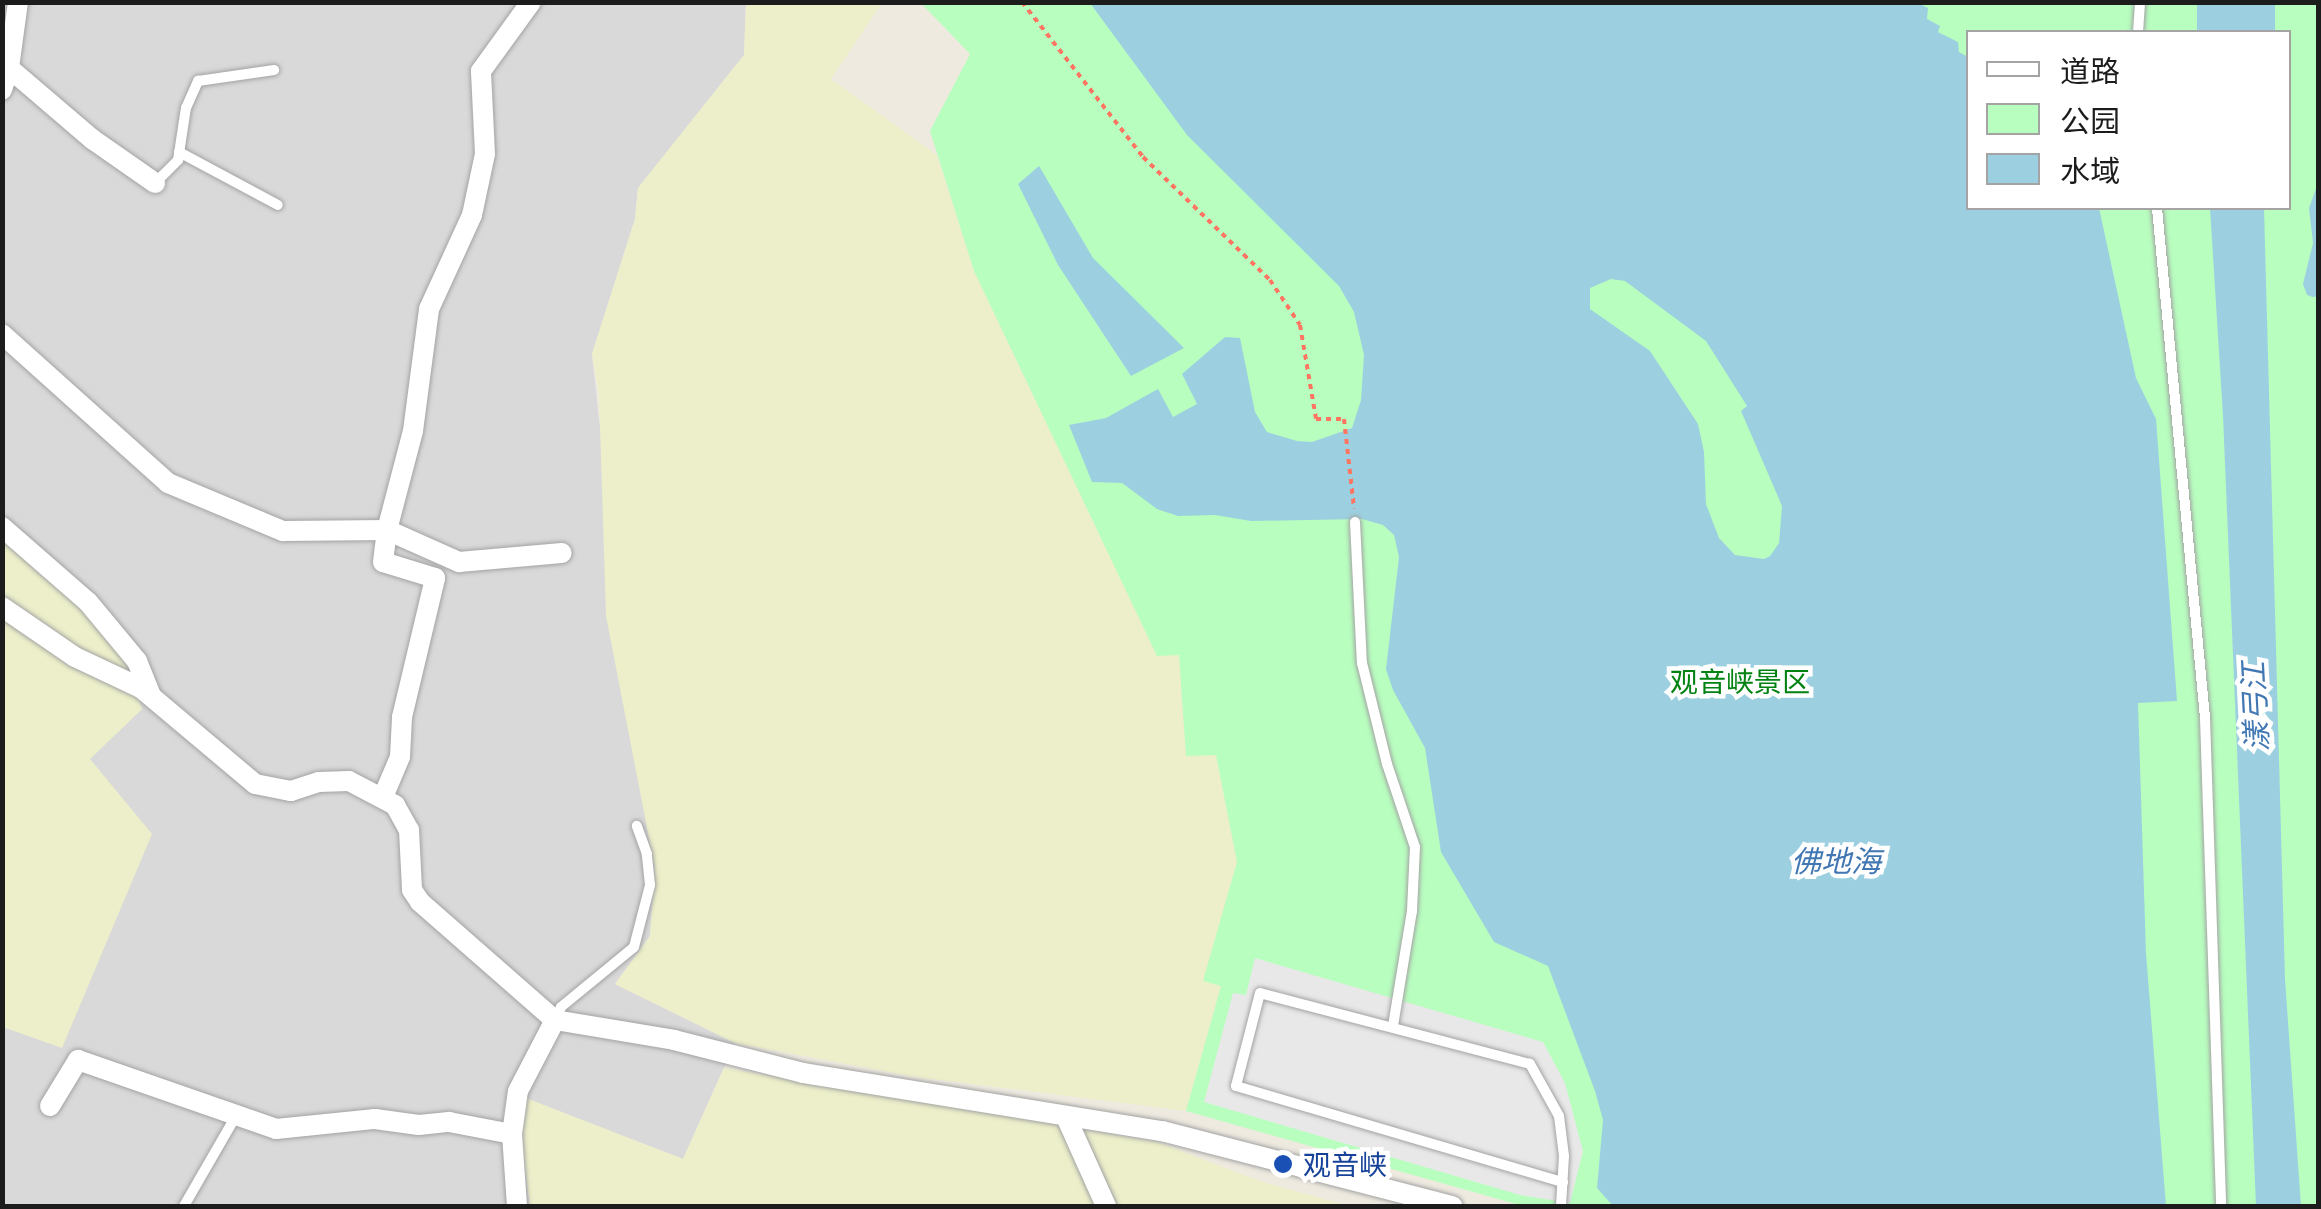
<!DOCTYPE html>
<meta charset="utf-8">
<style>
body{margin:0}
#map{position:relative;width:2321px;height:1209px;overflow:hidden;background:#eeeae0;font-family:Lato,"Noto Sans SC",sans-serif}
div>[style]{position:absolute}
.residential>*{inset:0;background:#dad9d9}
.farmland>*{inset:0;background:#ecefc9}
.park>*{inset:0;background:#b8febf}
.parking>*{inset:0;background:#e8e8e8}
.water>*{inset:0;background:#9cd0e0;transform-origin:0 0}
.path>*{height:4px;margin-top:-2px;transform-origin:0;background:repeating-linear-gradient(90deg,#ff7561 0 5px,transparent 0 10px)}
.roads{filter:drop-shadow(0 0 2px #a3a3a3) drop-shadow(0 0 2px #a3a3a3)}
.service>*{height:10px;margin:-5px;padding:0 5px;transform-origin:5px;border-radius:5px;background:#fff}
.minor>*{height:20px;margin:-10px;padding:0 10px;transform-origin:10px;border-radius:10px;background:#fff}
.dots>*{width:28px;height:28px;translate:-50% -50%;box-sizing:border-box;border:5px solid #fff;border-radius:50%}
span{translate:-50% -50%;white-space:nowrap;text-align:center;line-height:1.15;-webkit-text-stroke:9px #fff;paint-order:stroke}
.park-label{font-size:28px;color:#028210}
.transit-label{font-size:28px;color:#164399}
.left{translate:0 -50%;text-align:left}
.water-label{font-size:30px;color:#4177b3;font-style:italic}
.frame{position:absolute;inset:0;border:5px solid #1c1c1c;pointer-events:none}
.legend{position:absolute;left:1966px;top:30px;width:325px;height:180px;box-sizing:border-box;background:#fff;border:2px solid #a4a4a4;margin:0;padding:12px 18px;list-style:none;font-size:30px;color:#1c1c1c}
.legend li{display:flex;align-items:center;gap:20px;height:50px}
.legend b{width:50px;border:2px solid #a4a4a4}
</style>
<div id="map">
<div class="residential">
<div style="clip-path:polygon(3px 3px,746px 3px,744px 55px,638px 188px,635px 219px,592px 354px,637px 768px,655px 868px,650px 936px,615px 984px,735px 1043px,683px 1159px,526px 1099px,520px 1129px,530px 1206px,3px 1206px,3px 1027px,62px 1047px,89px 759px,142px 709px,3px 535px)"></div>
</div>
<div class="farmland">
<div style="clip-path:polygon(746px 3px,882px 3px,831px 79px,937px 155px,974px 271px,1157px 655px,1179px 654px,1186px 756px,1216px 754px,1237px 862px,1204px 980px,1221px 986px,1186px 1111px,916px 1077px,735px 1043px,615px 984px,650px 936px,655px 869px,606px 616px,599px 394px,592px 354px,635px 219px,638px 188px,744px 55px)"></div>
<div style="clip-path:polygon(3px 535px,83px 603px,127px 665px,142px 709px,90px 759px,152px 834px,62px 1048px,3px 1027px)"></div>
<div style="clip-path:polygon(724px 1068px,1157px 1142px,1263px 1182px,1349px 1206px,530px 1206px,520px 1129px,526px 1098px,683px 1159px)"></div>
</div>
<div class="park">
<div style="clip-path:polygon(evenodd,921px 3px,2318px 3px,2318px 1206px,1523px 1206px,1186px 1111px,1221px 986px,1203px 981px,1237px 862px,1216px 755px,1186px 756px,1179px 655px,1157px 656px,974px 271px,930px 131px,970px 54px,921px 3px,1968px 32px,2288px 32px,2288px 208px,1968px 208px,1968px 32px)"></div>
</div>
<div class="parking">
<div style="clip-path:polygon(1255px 958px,1543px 1042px,1565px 1083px,1583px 1151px,1570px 1203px,1520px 1195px,1204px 1102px,1233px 993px,1246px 995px)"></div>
</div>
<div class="water">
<div style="clip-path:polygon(evenodd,1916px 2px,1928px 8px,1927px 19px,1940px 26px,1938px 32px,1958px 42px,1959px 52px,1968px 57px,1968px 208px,2099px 208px,2136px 378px,2156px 419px,2177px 701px,2138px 703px,2146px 953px,2166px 1206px,1613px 1206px,1597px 1188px,1603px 1120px,1595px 1091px,1548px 966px,1494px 942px,1441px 852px,1425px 748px,1393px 690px,1386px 669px,1399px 557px,1394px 535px,1383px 525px,1362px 519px,1251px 521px,1215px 515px,1178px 516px,1157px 509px,1122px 483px,1092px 482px,1069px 425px,1106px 418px,1158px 389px,1173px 417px,1197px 404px,1182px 374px,1225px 337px,1240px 338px,1255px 412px,1267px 432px,1297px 441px,1312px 442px,1352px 428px,1361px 400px,1364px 355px,1354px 312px,1339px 286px,1187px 135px,1090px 3px,1916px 2px,1611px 279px,1625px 281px,1706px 341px,1747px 406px,1741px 411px,1782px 506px,1779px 543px,1770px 556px,1764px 559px,1735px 555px,1719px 538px,1706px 504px,1704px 452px,1698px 424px,1650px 351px,1590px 309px,1590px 288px,1611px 279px)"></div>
<div style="left:2197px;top:3px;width:78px;height:29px"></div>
<div style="clip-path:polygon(1039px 166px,1093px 258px,1184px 348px,1131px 376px,1058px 265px,1018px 184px)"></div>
<div style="clip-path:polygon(2318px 183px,2318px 296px,2313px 297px,2307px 295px,2303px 284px,2313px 243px,2309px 208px)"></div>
<div style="clip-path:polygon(2210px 208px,2264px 208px,2285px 979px,2301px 1206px,2256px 1206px,2223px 416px)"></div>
</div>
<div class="path">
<div style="left:1022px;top:2px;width:197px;rotate:52deg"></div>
<div style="left:1143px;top:157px;width:177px;rotate:44.1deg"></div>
<div style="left:1270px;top:280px;width:54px;rotate:56.3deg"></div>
<div style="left:1300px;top:325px;width:95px;rotate:80.3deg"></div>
<div style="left:1316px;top:419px;width:28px"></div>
<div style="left:1344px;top:419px;width:90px;rotate:83.6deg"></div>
</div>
<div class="roads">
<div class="service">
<div style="left:2138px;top:32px;width:30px;rotate:-86deg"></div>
<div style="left:179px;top:152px;width:112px;rotate:28.2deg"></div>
<div style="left:155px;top:183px;width:33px;rotate:-45deg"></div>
<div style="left:178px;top:160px;width:53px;rotate:-81.3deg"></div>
<div style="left:186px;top:108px;width:30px;rotate:-66deg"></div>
<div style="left:198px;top:81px;width:77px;rotate:-8.2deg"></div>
<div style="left:2157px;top:208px;width:512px;rotate:84.62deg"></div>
<div style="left:2205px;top:718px;width:488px;rotate:88.1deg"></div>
<div style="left:1355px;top:522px;width:141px;rotate:87.2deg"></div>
<div style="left:1362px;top:663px;width:104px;rotate:76.1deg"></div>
<div style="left:1387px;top:764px;width:88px;rotate:71.4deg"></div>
<div style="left:1415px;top:847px;width:64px;rotate:92.7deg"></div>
<div style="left:1412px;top:911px;width:117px;rotate:99.4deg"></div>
<div style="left:555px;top:1020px;width:14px;rotate:-65deg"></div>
<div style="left:561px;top:1007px;width:94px;rotate:-39.4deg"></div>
<div style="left:634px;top:947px;width:64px;rotate:-75.5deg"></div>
<div style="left:650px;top:885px;width:31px;rotate:-96deg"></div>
<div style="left:647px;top:854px;width:30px;rotate:-110deg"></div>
<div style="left:184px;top:1206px;width:104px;rotate:-60deg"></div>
<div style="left:1561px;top:1206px;width:50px;rotate:-86.6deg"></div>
<div style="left:1564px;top:1156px;width:40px;rotate:-97.1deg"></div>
<div style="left:1559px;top:1116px;width:60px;rotate:-119.1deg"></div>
<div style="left:1530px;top:1064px;width:279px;rotate:-165.3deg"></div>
<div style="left:1260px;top:993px;width:96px;rotate:104.5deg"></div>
<div style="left:1236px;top:1086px;width:341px;rotate:16.4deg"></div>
</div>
<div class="minor">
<div style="left:18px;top:2px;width:67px;rotate:97.8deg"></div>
<div style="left:9px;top:68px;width:109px;rotate:40.5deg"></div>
<div style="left:92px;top:139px;width:77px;rotate:34.9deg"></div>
<div style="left:2px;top:88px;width:21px;rotate:-71deg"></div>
<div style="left:9px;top:68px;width:23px;rotate:108deg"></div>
<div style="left:2px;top:334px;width:223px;rotate:41.9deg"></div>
<div style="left:168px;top:483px;width:125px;rotate:22.7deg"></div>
<div style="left:283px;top:531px;width:104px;rotate:-0.6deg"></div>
<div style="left:387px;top:530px;width:79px;rotate:24deg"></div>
<div style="left:459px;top:562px;width:103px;rotate:-5deg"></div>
<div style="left:2px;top:527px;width:114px;rotate:41.1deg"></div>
<div style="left:88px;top:602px;width:77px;rotate:50.3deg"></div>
<div style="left:137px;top:661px;width:38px;rotate:68deg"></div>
<div style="left:2px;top:607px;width:88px;rotate:34.4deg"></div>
<div style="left:75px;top:657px;width:73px;rotate:25.2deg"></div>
<div style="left:141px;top:688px;width:149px;rotate:40.1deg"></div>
<div style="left:255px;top:784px;width:37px;rotate:11deg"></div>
<div style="left:291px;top:791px;width:29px;rotate:-18deg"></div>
<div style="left:319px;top:782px;width:30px;rotate:-2deg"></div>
<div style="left:349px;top:781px;width:52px;rotate:27.6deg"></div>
<div style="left:395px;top:805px;width:29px;rotate:61deg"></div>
<div style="left:409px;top:830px;width:60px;rotate:87.1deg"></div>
<div style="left:412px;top:890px;width:14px;rotate:56deg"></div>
<div style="left:420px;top:902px;width:179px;rotate:41.2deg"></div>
<div style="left:555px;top:1020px;width:121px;rotate:9.5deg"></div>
<div style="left:674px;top:1040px;width:133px;rotate:14.3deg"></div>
<div style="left:803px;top:1073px;width:364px;rotate:9.2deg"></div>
<div style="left:1162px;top:1131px;width:300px;rotate:14.5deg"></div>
<div style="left:383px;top:797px;width:43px;rotate:-67deg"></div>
<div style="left:400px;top:757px;width:40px;rotate:-87.1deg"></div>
<div style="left:402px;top:717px;width:143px;rotate:-76.6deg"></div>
<div style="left:435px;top:578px;width:54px;rotate:-162.9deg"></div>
<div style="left:383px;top:562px;width:32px;rotate:-83deg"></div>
<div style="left:387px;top:530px;width:102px;rotate:-75.3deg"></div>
<div style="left:413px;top:431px;width:123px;rotate:-82.5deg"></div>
<div style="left:429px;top:309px;width:103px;rotate:-65.4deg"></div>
<div style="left:472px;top:215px;width:62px;rotate:-78deg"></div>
<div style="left:485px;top:154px;width:83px;rotate:-92.8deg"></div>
<div style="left:481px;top:71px;width:85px;rotate:-54.1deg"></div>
<div style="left:50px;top:1106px;width:54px;rotate:-58.7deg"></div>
<div style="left:78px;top:1060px;width:210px;rotate:19.2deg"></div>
<div style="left:276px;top:1129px;width:100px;rotate:-5.8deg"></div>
<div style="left:375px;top:1119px;width:44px;rotate:7.8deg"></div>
<div style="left:419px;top:1125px;width:30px;rotate:-6deg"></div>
<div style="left:449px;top:1122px;width:64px;rotate:10.8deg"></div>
<div style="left:1066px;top:1117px;width:98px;rotate:65.8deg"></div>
<div style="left:517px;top:1206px;width:72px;rotate:-94deg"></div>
<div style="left:512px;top:1134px;width:43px;rotate:-82.1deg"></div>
<div style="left:518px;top:1091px;width:80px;rotate:-62.5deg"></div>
</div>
</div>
<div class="dots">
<div style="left:1283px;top:1164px;background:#1a4fb4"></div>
</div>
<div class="park-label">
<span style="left:1740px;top:681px">观音峡景区</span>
</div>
<div class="transit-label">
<span class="left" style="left:1303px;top:1164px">观音峡</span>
</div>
<div class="water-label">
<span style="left:2254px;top:707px;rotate:-93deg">漾弓江</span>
<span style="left:1836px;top:860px">佛地海</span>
</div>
<div class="frame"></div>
<ul class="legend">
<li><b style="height:12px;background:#fff"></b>道路</li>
<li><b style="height:28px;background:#b8febf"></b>公园</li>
<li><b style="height:28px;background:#9cd0e0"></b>水域</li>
</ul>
</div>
